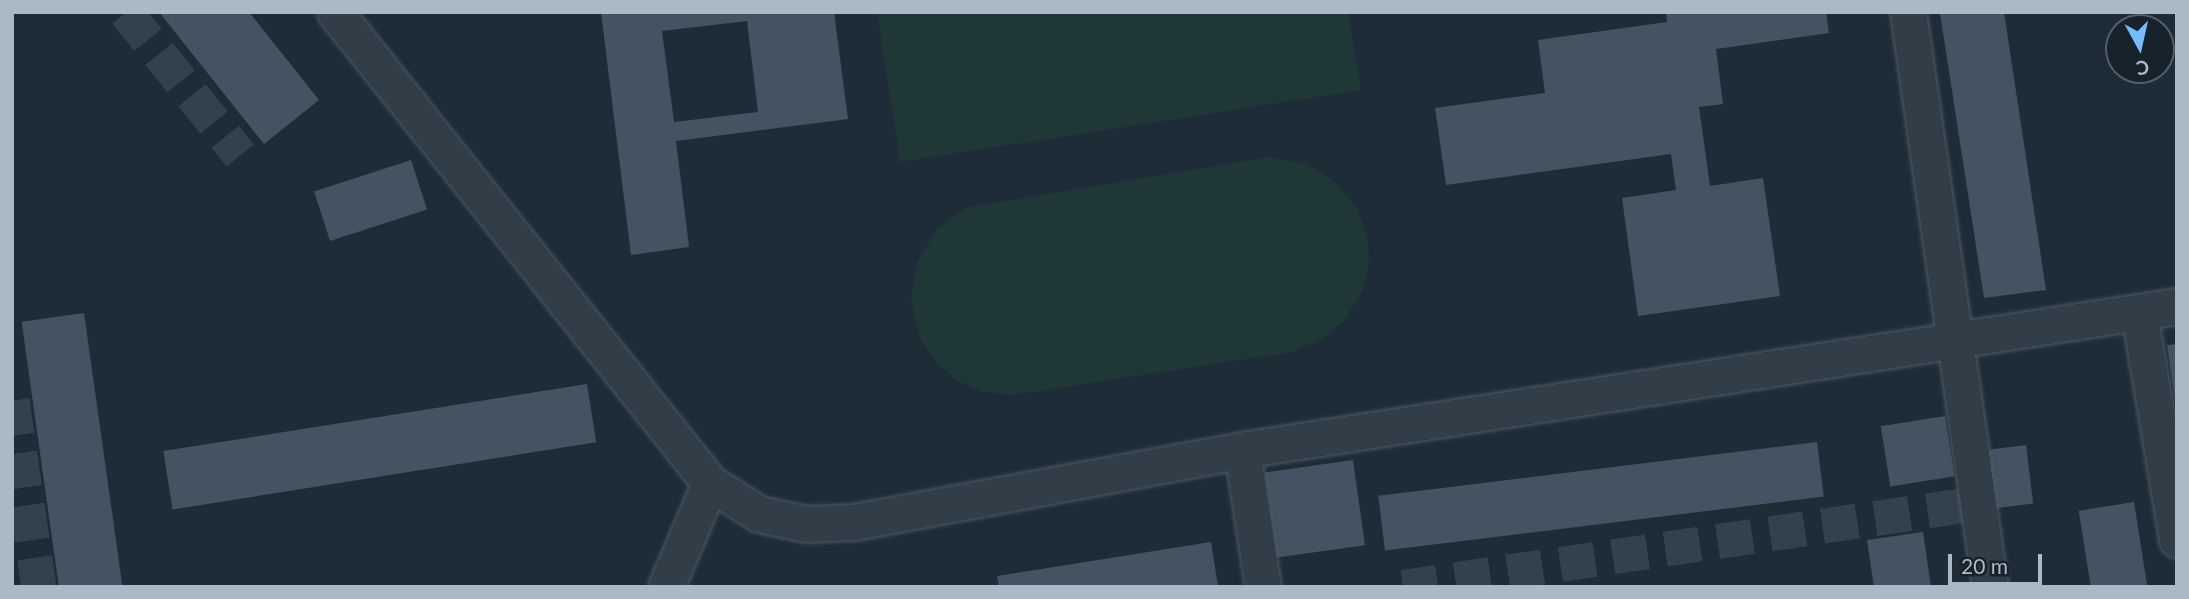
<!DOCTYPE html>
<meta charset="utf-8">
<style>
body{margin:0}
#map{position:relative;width:2189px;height:599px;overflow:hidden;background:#1e2c37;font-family:Lato,sans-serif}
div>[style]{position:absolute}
.green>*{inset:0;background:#1f3837}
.building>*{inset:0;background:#435361;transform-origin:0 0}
.minor-tunnel>*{height:35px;margin-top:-17.5px;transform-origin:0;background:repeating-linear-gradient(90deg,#33414c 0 35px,transparent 0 53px)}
.roads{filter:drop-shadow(0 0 2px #4c5862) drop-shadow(0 0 2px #4c5862)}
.minor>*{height:35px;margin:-17.5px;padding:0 17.5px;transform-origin:17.5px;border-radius:17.5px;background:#313d47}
span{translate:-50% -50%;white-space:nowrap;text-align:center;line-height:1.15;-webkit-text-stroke:7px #17222b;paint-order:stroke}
.frame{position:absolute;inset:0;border:14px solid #abb8c5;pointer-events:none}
.north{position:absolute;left:2105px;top:14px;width:70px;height:70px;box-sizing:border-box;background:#17222b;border:2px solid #525e69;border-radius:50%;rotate:172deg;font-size:19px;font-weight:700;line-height:28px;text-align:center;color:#abb8c5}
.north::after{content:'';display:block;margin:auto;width:24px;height:32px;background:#75bcff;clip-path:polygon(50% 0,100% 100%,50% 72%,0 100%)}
.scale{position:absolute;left:1948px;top:554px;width:94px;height:32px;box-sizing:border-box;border:4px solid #abb8c5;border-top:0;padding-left:9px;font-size:21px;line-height:24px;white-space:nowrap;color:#abb8c5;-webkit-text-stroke:5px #17222b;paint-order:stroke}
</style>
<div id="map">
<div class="green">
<div style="clip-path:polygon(877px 12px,1348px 12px,1361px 90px,900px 162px)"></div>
<div style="clip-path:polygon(1268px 157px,1305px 164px,1331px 178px,1356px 207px,1367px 234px,1369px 262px,1363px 291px,1342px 323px,1319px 341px,1292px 352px,1012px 395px,983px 392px,956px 380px,935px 361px,919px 337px,911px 300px,917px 262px,937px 229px,968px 207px)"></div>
</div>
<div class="building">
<div style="clip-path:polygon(159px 12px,249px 12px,319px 100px,264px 144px)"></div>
<div style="clip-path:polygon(evenodd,601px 12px,834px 12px,848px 119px,676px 141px,689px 247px,631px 255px,601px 12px,747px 21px,758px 112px,674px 122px,662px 31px,747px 21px)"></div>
<div style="clip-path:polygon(1666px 12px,1826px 12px,1829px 33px,1716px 49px,1723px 104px,1699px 107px,1710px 186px,1763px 178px,1780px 296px,1638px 316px,1622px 198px,1676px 190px,1671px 154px,1446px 185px,1435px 108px,1545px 93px,1538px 40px,1667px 22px)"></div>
<div style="clip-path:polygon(1944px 12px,2004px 12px,2046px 290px,1984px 298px,1940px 13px)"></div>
<div style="left:411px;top:160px;width:52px;height:102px;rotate:72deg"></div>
<div style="left:84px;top:313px;width:277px;height:63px;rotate:82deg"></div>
<div style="clip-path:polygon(2177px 344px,2177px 400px,2175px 400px,2167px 345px)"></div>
<div style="left:587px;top:384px;width:59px;height:429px;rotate:81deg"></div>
<div style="left:1945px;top:416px;width:61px;height:65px;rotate:81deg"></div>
<div style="left:1817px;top:442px;width:55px;height:442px;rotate:83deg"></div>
<div style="left:2026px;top:445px;width:59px;height:38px;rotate:83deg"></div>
<div style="left:1353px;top:460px;width:86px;height:89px;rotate:82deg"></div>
<div style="left:2134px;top:502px;width:86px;height:56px;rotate:81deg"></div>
<div style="clip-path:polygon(1923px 532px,1931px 587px,1874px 587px,1867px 540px)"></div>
<div style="clip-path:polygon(1211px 542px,1218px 586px,999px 587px,997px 576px)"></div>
</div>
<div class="minor-tunnel">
<div style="left:126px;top:12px;width:183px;rotate:51.4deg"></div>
<div style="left:12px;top:400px;width:189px;rotate:81.8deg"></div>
<div style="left:1403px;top:587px;width:581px;rotate:-8.31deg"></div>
</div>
<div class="roads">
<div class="minor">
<div style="left:335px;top:12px;width:602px;rotate:51.47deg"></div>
<div style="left:710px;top:483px;width:58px;rotate:32.3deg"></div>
<div style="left:759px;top:514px;width:49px;rotate:11.8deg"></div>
<div style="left:807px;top:524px;width:47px;rotate:-2.4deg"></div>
<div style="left:854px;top:522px;width:395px;rotate:-10.5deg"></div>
<div style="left:1242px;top:450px;width:946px;rotate:-8.76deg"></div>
<div style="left:1908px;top:12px;width:581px;rotate:81.88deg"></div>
<div style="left:2139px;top:312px;width:231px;rotate:80.5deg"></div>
<div style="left:1242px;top:450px;width:139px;rotate:81.3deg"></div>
<div style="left:666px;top:587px;width:113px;rotate:-67.1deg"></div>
</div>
</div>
<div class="frame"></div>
<div class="north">С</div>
<div class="scale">20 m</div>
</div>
